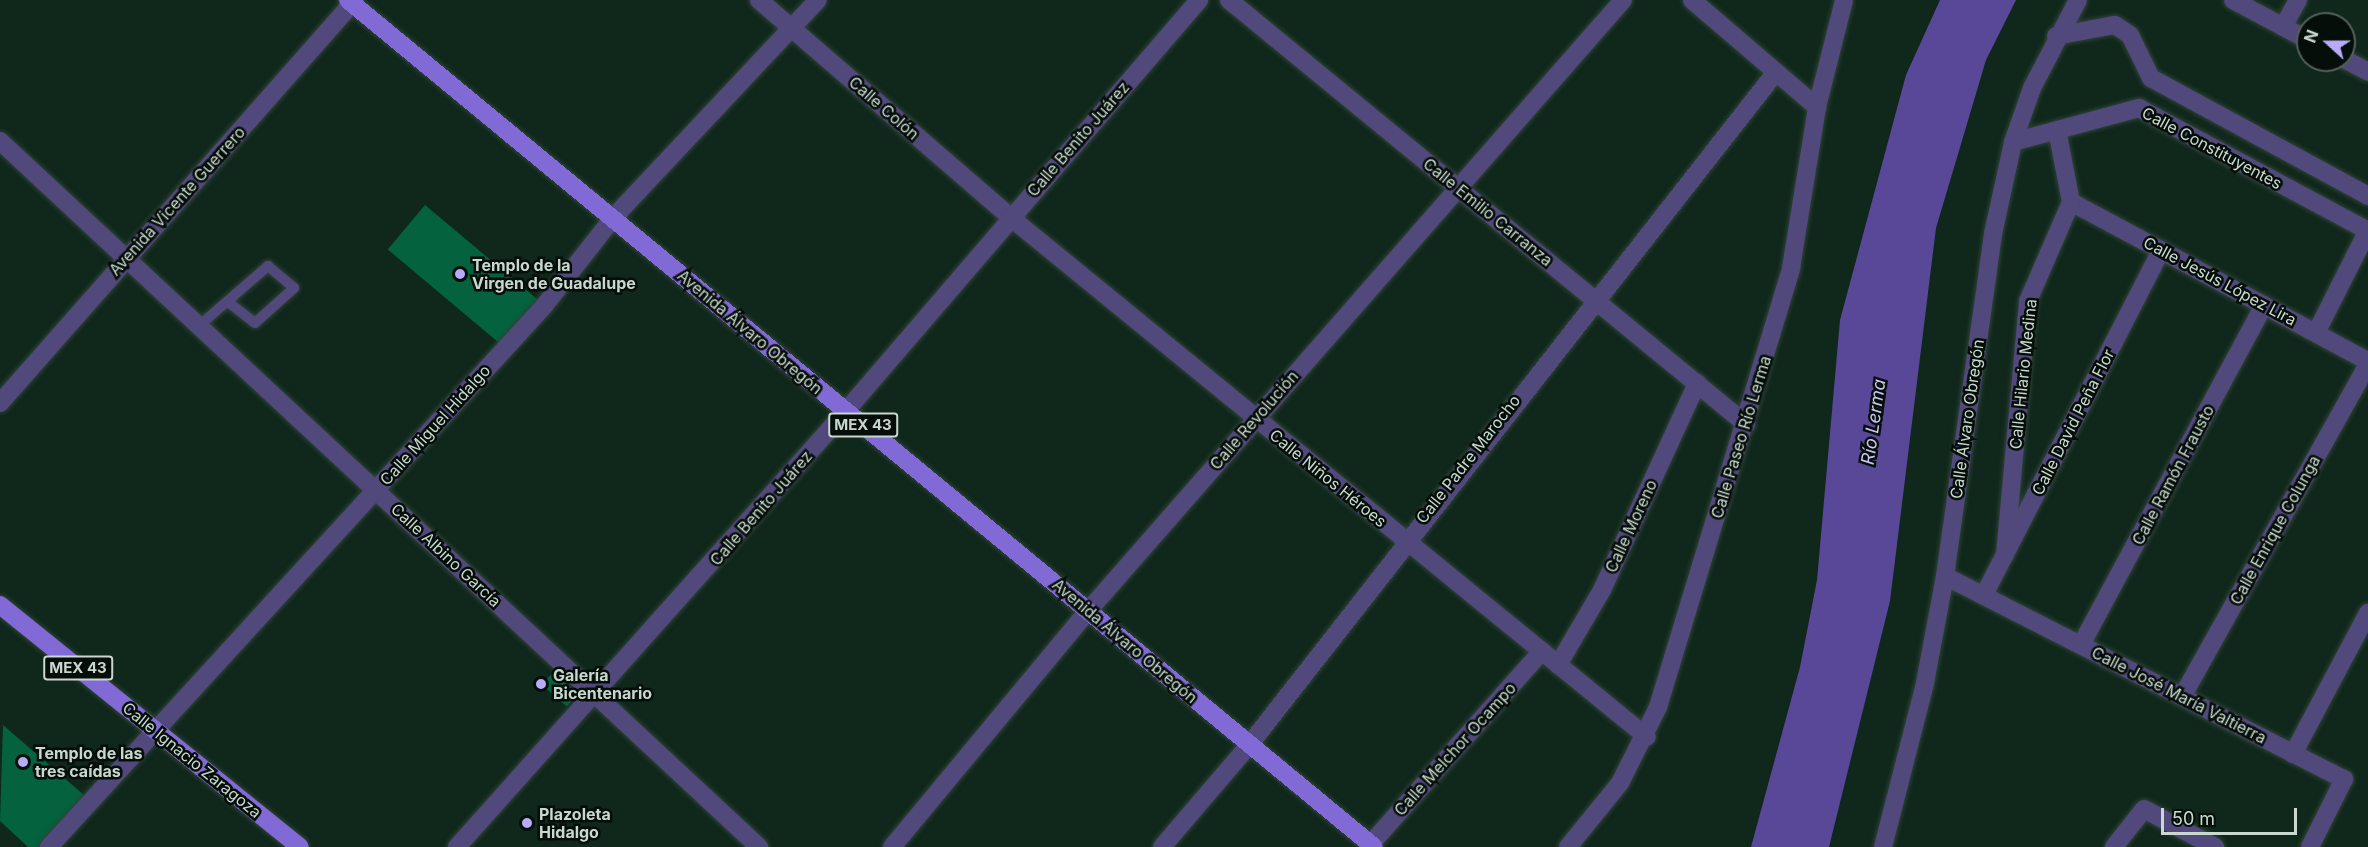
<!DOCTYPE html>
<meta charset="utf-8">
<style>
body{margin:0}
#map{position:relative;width:2368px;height:847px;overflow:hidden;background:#10271b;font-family:Inter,sans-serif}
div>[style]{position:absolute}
.water>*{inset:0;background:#594797}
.building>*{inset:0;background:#04633e;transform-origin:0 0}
.roads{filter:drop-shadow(0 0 2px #2e4338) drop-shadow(0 0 2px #2e4338)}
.service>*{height:10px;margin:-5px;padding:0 5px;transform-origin:5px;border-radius:5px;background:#51487b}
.minor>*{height:18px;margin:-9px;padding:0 9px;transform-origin:9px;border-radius:9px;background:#51487b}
.tertiary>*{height:18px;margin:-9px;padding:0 9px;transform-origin:9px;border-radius:9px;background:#51487b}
.primary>*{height:18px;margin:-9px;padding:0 9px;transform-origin:9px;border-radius:9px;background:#816ad5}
.dots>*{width:16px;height:16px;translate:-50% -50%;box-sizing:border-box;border:3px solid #050e08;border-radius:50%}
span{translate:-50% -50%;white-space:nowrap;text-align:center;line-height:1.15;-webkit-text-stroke:5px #050e08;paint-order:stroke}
.shield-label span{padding:2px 4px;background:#050e08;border:2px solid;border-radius:4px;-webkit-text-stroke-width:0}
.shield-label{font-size:15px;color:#c9d8cf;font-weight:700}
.street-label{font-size:16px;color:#c9d8cf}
.poi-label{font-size:16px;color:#c9d8cf;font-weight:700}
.left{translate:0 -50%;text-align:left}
.water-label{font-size:18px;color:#ccc6f3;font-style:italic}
.north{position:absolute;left:2296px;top:12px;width:60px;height:60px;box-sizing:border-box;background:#050e08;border:2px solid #535f58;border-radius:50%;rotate:291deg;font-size:16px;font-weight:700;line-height:24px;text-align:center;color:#c9d8cf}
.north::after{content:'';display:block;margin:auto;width:21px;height:27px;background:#b7abf8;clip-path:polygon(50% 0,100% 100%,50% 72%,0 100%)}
.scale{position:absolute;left:2161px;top:808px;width:136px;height:27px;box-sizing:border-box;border:3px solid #c9d8cf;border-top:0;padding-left:8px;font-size:18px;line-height:21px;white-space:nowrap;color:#c9d8cf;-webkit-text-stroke:4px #050e08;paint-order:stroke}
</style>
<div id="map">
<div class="water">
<div style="clip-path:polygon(1940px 0,2016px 0,1986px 60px,1936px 228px,1890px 601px,1829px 847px,1751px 847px,1800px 667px,1817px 580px,1840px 320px,1906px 75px)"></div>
</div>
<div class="building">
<div style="left:425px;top:205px;width:147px;height:58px;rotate:40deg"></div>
<div style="left:553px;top:672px;width:33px;height:17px;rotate:41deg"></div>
<div style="clip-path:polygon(3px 725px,84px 795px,40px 847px,28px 847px,0 821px)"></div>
</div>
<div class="roads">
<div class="service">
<div style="left:201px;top:324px;width:89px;rotate:-40.9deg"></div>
<div style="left:268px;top:266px;width:34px;rotate:40deg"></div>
<div style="left:294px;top:288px;width:52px;rotate:138.1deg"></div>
<div style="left:255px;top:323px;width:33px;rotate:-142deg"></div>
</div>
<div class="minor">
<div style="left:759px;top:0;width:332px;rotate:40.8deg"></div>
<div style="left:1010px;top:217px;width:822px;rotate:39.23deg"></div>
<div style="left:1229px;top:0;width:669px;rotate:39.36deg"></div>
<div style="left:1692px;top:0;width:165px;rotate:40.6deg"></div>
<div style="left:2233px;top:0;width:85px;rotate:28.1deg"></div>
<div style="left:2283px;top:27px;width:31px;rotate:-61deg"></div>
<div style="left:2056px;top:36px;width:60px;rotate:-10.6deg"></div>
<div style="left:2115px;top:25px;width:18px;rotate:34deg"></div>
<div style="left:2130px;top:35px;width:48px;rotate:64deg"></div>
<div style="left:2151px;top:78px;width:247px;rotate:28.5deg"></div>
<div style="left:2344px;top:59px;width:27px;rotate:28deg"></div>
<div style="left:0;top:141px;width:1037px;rotate:42.93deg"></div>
<div style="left:2013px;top:142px;width:131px;rotate:-15.1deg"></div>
<div style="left:2139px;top:108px;width:260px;rotate:28.2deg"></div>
<div style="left:2071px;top:202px;width:337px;rotate:28.2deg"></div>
<div style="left:2316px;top:333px;width:115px;rotate:-63.2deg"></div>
<div style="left:2005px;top:555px;width:255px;rotate:-84.8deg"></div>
<div style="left:2028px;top:301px;width:108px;rotate:-66.5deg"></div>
<div style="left:2071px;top:202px;width:73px;rotate:-101deg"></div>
<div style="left:1945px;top:576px;width:448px;rotate:27deg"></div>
<div style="left:2344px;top:779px;width:76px;rotate:116.6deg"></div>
<div style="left:1984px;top:595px;width:388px;rotate:-62.8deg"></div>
<div style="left:2081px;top:645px;width:386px;rotate:-61.7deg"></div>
<div style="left:1558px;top:665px;width:87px;rotate:-59.6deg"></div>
<div style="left:1602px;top:590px;width:228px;rotate:-65.3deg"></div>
<div style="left:2182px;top:697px;width:381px;rotate:-60.8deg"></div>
<div style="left:2293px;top:754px;width:160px;rotate:-62deg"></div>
<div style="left:892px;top:847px;width:307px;rotate:-50.3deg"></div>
<div style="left:1088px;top:611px;width:812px;rotate:-48.79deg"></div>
<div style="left:1162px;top:847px;width:135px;rotate:-49.5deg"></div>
<div style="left:1250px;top:744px;width:853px;rotate:-51.95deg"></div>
<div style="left:1368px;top:847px;width:262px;rotate:-48.4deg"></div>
<div style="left:1568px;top:847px;width:82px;rotate:-50.9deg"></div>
<div style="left:1620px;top:783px;width:85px;rotate:-63.4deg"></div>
<div style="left:1658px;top:707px;width:459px;rotate:-73.1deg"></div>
<div style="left:1791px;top:268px;width:163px;rotate:-80.8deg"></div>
<div style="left:1817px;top:107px;width:110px;rotate:-75.8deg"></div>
<div style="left:1883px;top:847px;width:169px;rotate:-75.6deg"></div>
<div style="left:1925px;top:683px;width:109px;rotate:-79.4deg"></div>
<div style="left:1945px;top:576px;width:345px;rotate:-82deg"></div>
<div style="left:1993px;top:234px;width:94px;rotate:-77.7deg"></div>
<div style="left:2013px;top:142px;width:57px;rotate:-70.6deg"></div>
<div style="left:2032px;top:88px;width:99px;rotate:-62.4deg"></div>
<div style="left:2114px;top:847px;width:48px;rotate:-51.7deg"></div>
<div style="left:2144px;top:809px;width:81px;rotate:28.2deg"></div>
</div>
<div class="tertiary">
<div style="left:0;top:403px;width:537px;rotate:-48.62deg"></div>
<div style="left:49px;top:847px;width:733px;rotate:-47.54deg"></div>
<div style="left:544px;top:306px;width:112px;rotate:-51.9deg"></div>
<div style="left:613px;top:218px;width:299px;rotate:-46.8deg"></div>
<div style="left:457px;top:847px;width:584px;rotate:-48.26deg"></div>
<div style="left:846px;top:411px;width:542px;rotate:-49.34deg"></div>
</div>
<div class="primary">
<div style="left:348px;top:0;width:1330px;rotate:39.54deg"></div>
<div style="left:0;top:605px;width:385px;rotate:38.9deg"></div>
</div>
</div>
<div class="dots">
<div style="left:460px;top:274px;background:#b7abf8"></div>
<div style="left:541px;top:684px;background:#b7abf8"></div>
<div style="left:23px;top:762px;background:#b7abf8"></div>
<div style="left:527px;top:823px;background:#b7abf8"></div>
</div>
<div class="shield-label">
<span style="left:863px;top:425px">MEX 43</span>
<span style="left:78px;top:668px">MEX 43</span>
</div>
<div class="street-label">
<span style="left:884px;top:108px;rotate:41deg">Calle Colón</span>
<span style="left:1078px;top:139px;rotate:-49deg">Calle Benito Juárez</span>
<span style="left:2212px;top:148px;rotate:28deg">Calle Constituyentes</span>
<span style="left:177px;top:201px;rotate:-48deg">Avenida Vicente Guerrero</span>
<span style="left:1488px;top:212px;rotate:39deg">Calle Emilio Carranza</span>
<span style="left:2220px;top:281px;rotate:28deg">Calle Jesús López Lira</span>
<span style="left:750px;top:332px;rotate:40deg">Avenida Álvaro Obregón</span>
<span style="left:2023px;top:374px;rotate:-84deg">Calle Hilario Medina</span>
<span style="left:1967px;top:419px;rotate:-82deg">Calle Álvaro Obregón</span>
<span style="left:1254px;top:420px;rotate:-49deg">Calle Revolución</span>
<span style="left:2073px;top:422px;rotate:-63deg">Calle David Peña Flor</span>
<span style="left:435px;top:425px;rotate:-48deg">Calle Miguel Hidalgo</span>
<span style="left:1741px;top:437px;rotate:-73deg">Calle Paseo Río Lerma</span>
<span style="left:1468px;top:459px;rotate:-52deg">Calle Padre Marocho</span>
<span style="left:2173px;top:475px;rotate:-62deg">Calle Ramón Frausto</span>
<span style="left:1328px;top:478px;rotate:39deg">Calle Niños Héroes</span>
<span style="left:761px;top:508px;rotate:-49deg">Calle Benito Juárez</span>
<span style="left:1631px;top:526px;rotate:-65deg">Calle Moreno</span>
<span style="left:2275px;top:530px;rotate:-61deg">Calle Enrique Colunga</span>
<span style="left:446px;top:555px;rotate:43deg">Calle Albino García</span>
<span style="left:1125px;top:641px;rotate:40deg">Avenida Álvaro Obregón</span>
<span style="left:2179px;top:695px;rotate:27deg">Calle José María Valtierra</span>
<span style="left:1455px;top:749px;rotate:-48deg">Calle Melchor Ocampo</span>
<span style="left:192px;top:760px;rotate:39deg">Calle Ignacio Zaragoza</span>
</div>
<div class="poi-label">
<span class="left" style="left:472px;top:274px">Templo de la<br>Virgen de Guadalupe</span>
<span class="left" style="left:553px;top:684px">Galería<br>Bicentenario</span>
<span class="left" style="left:35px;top:762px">Templo de las<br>tres caídas</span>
<span class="left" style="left:539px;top:823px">Plazoleta<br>Hidalgo</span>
</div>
<div class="water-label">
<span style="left:1874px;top:422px;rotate:-82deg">Río Lerma</span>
</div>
<div class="north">N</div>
<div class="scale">50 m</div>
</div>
